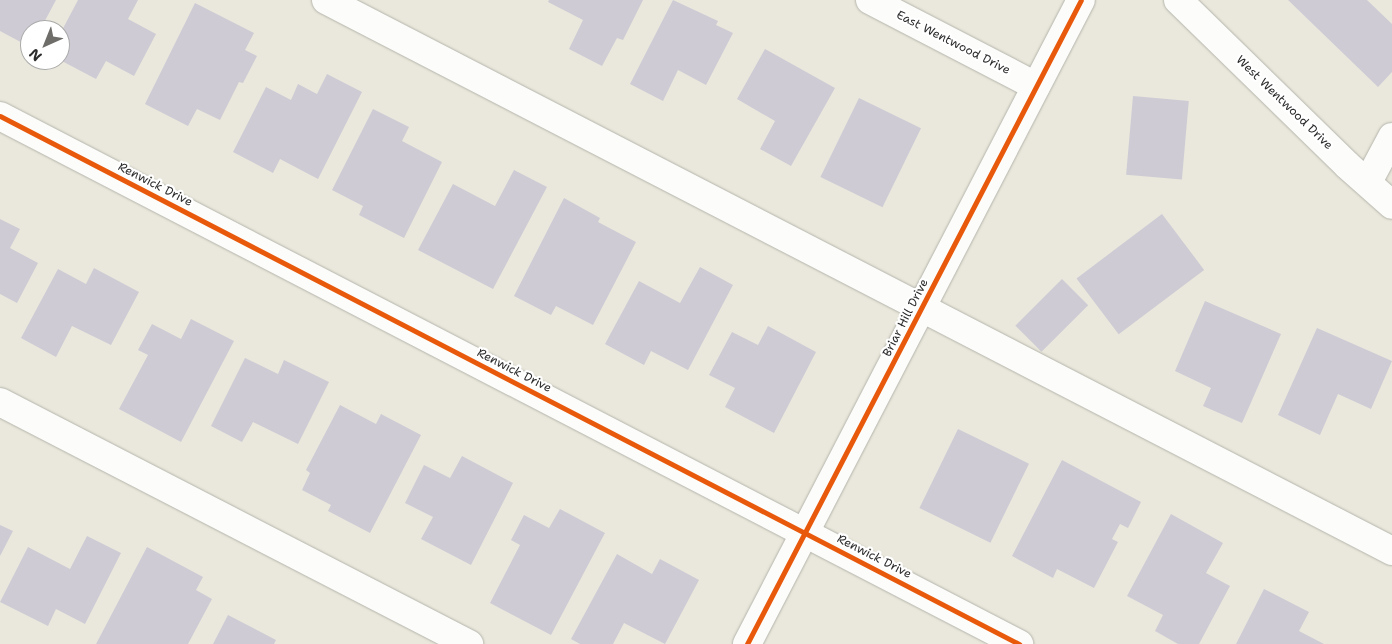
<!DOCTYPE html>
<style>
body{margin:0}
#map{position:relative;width:1392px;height:644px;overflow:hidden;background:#eae8dc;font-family:"Shantell Sans",sans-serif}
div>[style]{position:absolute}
.building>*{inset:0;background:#cecbd5;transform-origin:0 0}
.roads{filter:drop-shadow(0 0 1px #b5b4ac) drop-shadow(0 0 1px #b5b4ac)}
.minor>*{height:28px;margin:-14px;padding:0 14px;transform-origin:14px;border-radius:14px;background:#fcfcfa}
.cycleway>*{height:5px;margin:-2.5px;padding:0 2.5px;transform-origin:2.5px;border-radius:2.5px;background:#e8590c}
span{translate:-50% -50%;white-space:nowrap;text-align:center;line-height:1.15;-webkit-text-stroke:4.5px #fff;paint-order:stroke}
.street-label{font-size:12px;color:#2b2b2b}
.north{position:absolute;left:20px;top:20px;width:50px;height:50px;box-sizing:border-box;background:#fff;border:1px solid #aaa;border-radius:50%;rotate:224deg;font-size:14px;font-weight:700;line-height:20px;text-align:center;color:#2b2b2b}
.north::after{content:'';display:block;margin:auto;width:18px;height:22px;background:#6e6d69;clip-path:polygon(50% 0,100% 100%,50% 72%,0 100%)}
</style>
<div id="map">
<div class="building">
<div style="clip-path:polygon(0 0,56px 0,40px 30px,30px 30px,30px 47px,0 31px)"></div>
<div style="clip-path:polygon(78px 0,138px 0,128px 19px,156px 34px,134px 76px,106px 61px,96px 79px,60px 60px,60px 34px)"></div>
<div style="clip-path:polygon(549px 0,643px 0,623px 40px,617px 38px,602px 66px,569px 49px,583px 20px,548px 2px)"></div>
<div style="clip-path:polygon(673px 0,718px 21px,716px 25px,733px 33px,706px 85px,678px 70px,663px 101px,630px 84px)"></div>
<div style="clip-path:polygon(1288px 0,1367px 0,1392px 24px,1392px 72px,1378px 87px)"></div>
<div style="clip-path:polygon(195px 3px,254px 33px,245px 50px,257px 56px,243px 83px,239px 82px,220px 120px,197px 109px,188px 126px,145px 104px)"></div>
<div style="clip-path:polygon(765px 49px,835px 88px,791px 166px,760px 149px,775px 121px,737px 99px)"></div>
<div style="clip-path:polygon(327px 74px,362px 92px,318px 179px,280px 159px,273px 173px,233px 152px,266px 87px,291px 100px,298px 84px,317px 94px)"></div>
<div style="left:1133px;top:96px;width:56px;height:79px;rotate:5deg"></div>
<div style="left:859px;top:98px;width:69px;height:88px;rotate:26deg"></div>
<div style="clip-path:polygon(373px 109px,409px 127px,402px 141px,442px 162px,404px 238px,359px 215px,363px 206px,332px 190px)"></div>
<div style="clip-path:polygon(514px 170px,547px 187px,493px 289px,418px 250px,453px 184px,495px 206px)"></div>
<div style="clip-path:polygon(564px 198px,600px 218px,598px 222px,636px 242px,593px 325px,556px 306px,551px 315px,514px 296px)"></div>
<div style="left:1162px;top:214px;width:70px;height:107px;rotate:53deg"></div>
<div style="clip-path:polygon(0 219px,20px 229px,10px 248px,38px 263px,17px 303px,0 294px)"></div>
<div style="clip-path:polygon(700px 267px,733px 285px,688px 370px,651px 351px,644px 365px,605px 344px,639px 281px,680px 303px)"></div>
<div style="clip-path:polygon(94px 268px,139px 292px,111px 345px,72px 326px,56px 357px,21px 338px,58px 269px,86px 284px)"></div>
<div style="left:1062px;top:279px;width:37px;height:66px;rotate:45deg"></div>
<div style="clip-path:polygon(1205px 301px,1281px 334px,1242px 423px,1203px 406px,1211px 388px,1175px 371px)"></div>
<div style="clip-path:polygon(191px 319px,234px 341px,181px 442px,119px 409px,148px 355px,138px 350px,152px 324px,181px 339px)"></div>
<div style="clip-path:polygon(768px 326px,816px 352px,774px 433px,725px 407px,735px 388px,709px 375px,732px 332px,758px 345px)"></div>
<div style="clip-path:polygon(1317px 328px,1392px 361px,1371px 409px,1338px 394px,1320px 435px,1278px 415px)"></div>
<div style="clip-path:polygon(245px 358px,278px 374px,284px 360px,329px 382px,298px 444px,253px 422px,242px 442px,211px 426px)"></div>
<div style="clip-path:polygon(340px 405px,376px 424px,381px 414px,421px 435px,370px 533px,328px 511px,331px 505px,302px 490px,310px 473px,306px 470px)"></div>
<div style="left:958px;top:429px;width:79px;height:88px;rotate:26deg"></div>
<div style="clip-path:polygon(462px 456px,513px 483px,471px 565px,421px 539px,433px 517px,405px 503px,424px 465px,450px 478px)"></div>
<div style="clip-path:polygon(1062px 460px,1141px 502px,1128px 528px,1120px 524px,1112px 539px,1118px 542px,1094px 588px,1057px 569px,1053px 578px,1012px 556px)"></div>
<div style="clip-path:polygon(560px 509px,605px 533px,551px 635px,490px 603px,520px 545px,511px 540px,524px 515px,549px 528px)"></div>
<div style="clip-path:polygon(1171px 514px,1223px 543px,1206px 573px,1230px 586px,1199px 644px,1178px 644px,1155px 631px,1163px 615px,1127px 596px)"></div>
<div style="clip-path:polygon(0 525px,13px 531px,0 556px)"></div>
<div style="clip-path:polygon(87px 536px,121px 553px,85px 624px,56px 609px,48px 626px,0 602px,28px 547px,70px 569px)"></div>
<div style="clip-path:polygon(147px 547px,203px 577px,196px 590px,212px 599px,188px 644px,96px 644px)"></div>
<div style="clip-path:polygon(617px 554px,652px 574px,660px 559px,699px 580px,665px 644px,624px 623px,613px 644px,580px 644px,571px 639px)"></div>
<div style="clip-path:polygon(1264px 589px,1309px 612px,1299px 631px,1324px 644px,1236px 644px)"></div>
<div style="clip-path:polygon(228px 615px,276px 640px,274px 644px,213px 644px)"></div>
</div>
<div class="roads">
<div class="minor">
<div style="left:326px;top:0;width:1200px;rotate:27.33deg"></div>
<div style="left:870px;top:0;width:187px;rotate:27.4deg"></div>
<div style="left:1178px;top:0;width:236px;rotate:44.3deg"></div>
<div style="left:1347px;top:165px;width:60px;rotate:41.6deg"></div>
<div style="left:0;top:116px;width:1148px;rotate:27.39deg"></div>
<div style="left:1368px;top:182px;width:51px;rotate:-61.9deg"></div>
<div style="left:0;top:402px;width:528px;rotate:27.29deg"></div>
<div style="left:747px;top:644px;width:725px;rotate:-62.59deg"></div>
</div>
</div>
<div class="cycleway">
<div style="left:0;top:116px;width:1148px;rotate:27.39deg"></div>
<div style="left:747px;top:644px;width:725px;rotate:-62.59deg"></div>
</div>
<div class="street-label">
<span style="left:953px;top:43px;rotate:27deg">East Wentwood Drive</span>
<span style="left:1284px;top:103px;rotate:44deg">West Wentwood Drive</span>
<span style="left:155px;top:185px;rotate:27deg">Renwick Drive</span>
<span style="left:906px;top:318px;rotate:-63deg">Briar Hill Drive</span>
<span style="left:514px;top:371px;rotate:27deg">Renwick Drive</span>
<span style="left:874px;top:557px;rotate:27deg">Renwick Drive</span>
</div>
<div class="north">N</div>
</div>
